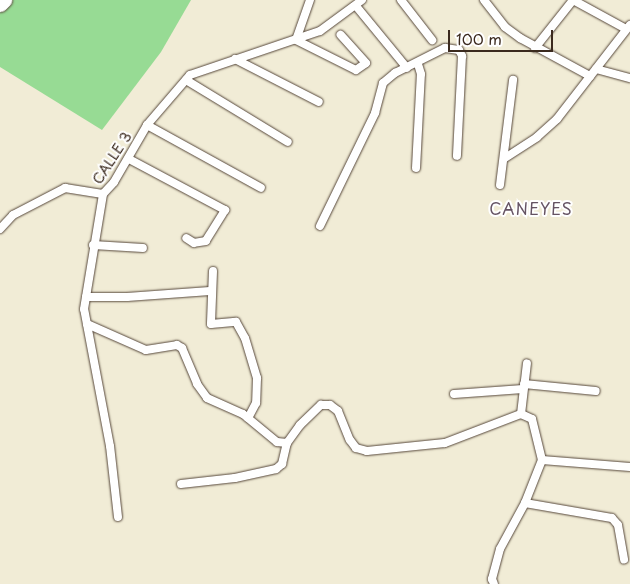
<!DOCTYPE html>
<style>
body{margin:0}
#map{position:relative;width:630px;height:584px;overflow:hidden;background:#f1ecd6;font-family:"Playpen Sans",sans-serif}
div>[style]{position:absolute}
.green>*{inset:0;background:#97db94}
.roads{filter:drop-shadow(0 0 1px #56473a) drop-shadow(0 0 1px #56473a)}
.street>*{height:8px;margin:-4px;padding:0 4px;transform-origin:4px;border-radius:4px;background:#fff}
.highway>*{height:15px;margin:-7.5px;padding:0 7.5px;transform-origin:7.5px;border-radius:7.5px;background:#fff}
span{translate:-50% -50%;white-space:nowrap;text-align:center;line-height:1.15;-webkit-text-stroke:4px #fff;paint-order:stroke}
.street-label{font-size:14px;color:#3b2a1e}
.quarter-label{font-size:16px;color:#655363;letter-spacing:1px}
.scale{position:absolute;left:448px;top:30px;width:105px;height:22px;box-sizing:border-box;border:2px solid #3b2a1e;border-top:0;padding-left:6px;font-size:15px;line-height:18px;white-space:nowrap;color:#3b2a1e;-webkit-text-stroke:4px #fff;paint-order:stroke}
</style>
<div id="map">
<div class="green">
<div style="clip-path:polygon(0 0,191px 0,161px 52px,102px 130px,0 67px)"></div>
</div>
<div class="roads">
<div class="street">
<div style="left:310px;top:0;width:42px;rotate:109.3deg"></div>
<div style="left:296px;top:40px;width:67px;rotate:26.6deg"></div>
<div style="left:356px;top:70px;width:12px;rotate:-35deg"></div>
<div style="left:366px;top:63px;width:38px;rotate:-132deg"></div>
<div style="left:401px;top:0;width:51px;rotate:52.2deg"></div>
<div style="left:484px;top:0;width:34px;rotate:52deg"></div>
<div style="left:505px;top:27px;width:19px;rotate:36deg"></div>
<div style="left:520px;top:38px;width:80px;rotate:28.5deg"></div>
<div style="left:573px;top:0;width:60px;rotate:28.7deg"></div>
<div style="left:356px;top:6px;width:80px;rotate:50.6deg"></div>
<div style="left:535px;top:48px;width:61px;rotate:-51.6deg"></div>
<div style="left:235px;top:59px;width:94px;rotate:27.1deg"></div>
<div style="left:596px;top:69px;width:35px;rotate:15deg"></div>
<div style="left:186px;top:80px;width:119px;rotate:31.3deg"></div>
<div style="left:147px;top:125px;width:130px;rotate:28.9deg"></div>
<div style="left:505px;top:158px;width:38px;rotate:-33deg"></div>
<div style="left:537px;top:137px;width:27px;rotate:-42deg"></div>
<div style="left:557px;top:119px;width:119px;rotate:-52.2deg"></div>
<div style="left:129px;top:159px;width:109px;rotate:28deg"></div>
<div style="left:225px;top:210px;width:36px;rotate:122deg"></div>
<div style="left:206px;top:241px;width:12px;rotate:171deg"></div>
<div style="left:194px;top:243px;width:9px;rotate:-148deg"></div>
<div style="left:416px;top:168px;width:94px;rotate:-87deg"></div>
<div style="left:421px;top:74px;width:10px;rotate:-107deg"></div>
<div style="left:500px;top:185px;width:106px;rotate:-82.9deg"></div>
<div style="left:320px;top:226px;width:126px;rotate:-64deg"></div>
<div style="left:375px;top:113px;width:31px;rotate:-75deg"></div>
<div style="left:383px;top:83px;width:16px;rotate:-40deg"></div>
<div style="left:395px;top:73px;width:56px;rotate:-26.6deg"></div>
<div style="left:445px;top:48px;width:14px;rotate:8deg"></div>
<div style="left:459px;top:50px;width:7px;rotate:63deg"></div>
<div style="left:462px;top:56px;width:100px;rotate:92.9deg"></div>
<div style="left:0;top:229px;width:19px;rotate:-47deg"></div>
<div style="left:13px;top:215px;width:59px;rotate:-27.4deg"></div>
<div style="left:65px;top:188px;width:38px;rotate:9deg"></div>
<div style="left:93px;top:245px;width:50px;rotate:3.4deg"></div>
<div style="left:213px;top:271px;width:53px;rotate:92.2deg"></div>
<div style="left:211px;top:324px;width:25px;rotate:-5deg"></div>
<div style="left:236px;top:322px;width:18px;rotate:61deg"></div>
<div style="left:245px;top:338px;width:42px;rotate:73.3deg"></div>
<div style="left:257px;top:378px;width:25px;rotate:92deg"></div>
<div style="left:256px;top:403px;width:17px;rotate:118deg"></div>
<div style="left:86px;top:297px;width:41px"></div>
<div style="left:127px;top:297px;width:83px;rotate:-4.1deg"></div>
<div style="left:87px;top:324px;width:64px;rotate:23.8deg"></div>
<div style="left:146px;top:350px;width:31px;rotate:-9deg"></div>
<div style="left:177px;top:345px;width:6px;rotate:31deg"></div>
<div style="left:182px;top:348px;width:39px;rotate:67deg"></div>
<div style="left:197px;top:384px;width:17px;rotate:54deg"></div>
<div style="left:207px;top:398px;width:39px;rotate:24deg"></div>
<div style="left:243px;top:414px;width:44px;rotate:39.5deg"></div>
<div style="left:277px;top:442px;width:10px;rotate:6deg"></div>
<div style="left:524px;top:384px;width:72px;rotate:5.6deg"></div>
<div style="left:454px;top:394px;width:69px;rotate:-4.1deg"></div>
<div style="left:521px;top:414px;width:51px;rotate:-83.3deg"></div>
<div style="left:542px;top:460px;width:88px;rotate:4.5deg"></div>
<div style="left:181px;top:484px;width:54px;rotate:-6.3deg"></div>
<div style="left:235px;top:478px;width:42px;rotate:-12.4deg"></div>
<div style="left:276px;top:469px;width:8px;rotate:-40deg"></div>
<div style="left:282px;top:464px;width:22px;rotate:-77deg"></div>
<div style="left:287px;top:443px;width:22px;rotate:-54deg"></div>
<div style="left:300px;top:425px;width:29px;rotate:-44deg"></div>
<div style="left:321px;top:405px;width:9px"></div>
<div style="left:330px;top:405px;width:10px;rotate:37deg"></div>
<div style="left:338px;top:411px;width:31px;rotate:68deg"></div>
<div style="left:350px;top:440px;width:10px;rotate:53deg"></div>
<div style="left:356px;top:448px;width:11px;rotate:15deg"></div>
<div style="left:367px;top:451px;width:78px;rotate:-5.9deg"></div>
<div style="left:445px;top:443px;width:81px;rotate:-20.9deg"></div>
<div style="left:521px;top:414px;width:12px;rotate:24deg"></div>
<div style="left:532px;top:419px;width:42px;rotate:76.3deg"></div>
<div style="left:542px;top:460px;width:46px;rotate:111.6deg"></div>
<div style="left:525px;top:503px;width:52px;rotate:118.5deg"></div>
<div style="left:500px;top:549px;width:31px;rotate:105deg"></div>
<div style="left:492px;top:579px;width:5px;rotate:68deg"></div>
<div style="left:525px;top:503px;width:88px;rotate:9.8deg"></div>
<div style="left:612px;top:518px;width:9px;rotate:49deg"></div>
<div style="left:618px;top:525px;width:35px;rotate:80deg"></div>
<div style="left:118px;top:517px;width:71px;rotate:-96.4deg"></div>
<div style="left:110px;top:446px;width:139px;rotate:-100.7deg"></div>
<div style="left:84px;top:309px;width:117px;rotate:-80.6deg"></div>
<div style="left:103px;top:194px;width:16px;rotate:-47deg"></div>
<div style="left:114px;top:182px;width:66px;rotate:-59.9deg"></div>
<div style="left:147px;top:125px;width:66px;rotate:-49.3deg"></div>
<div style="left:190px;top:75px;width:137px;rotate:-18.7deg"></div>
<div style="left:320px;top:31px;width:52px;rotate:-36.4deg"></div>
</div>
<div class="highway">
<div style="left:0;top:4px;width:6px;rotate:-45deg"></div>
</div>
</div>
<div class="street-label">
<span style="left:112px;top:158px;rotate:-57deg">CALLE 3</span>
</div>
<div class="quarter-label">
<span style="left:531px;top:208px">CANEYES</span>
</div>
<div class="scale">100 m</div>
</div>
